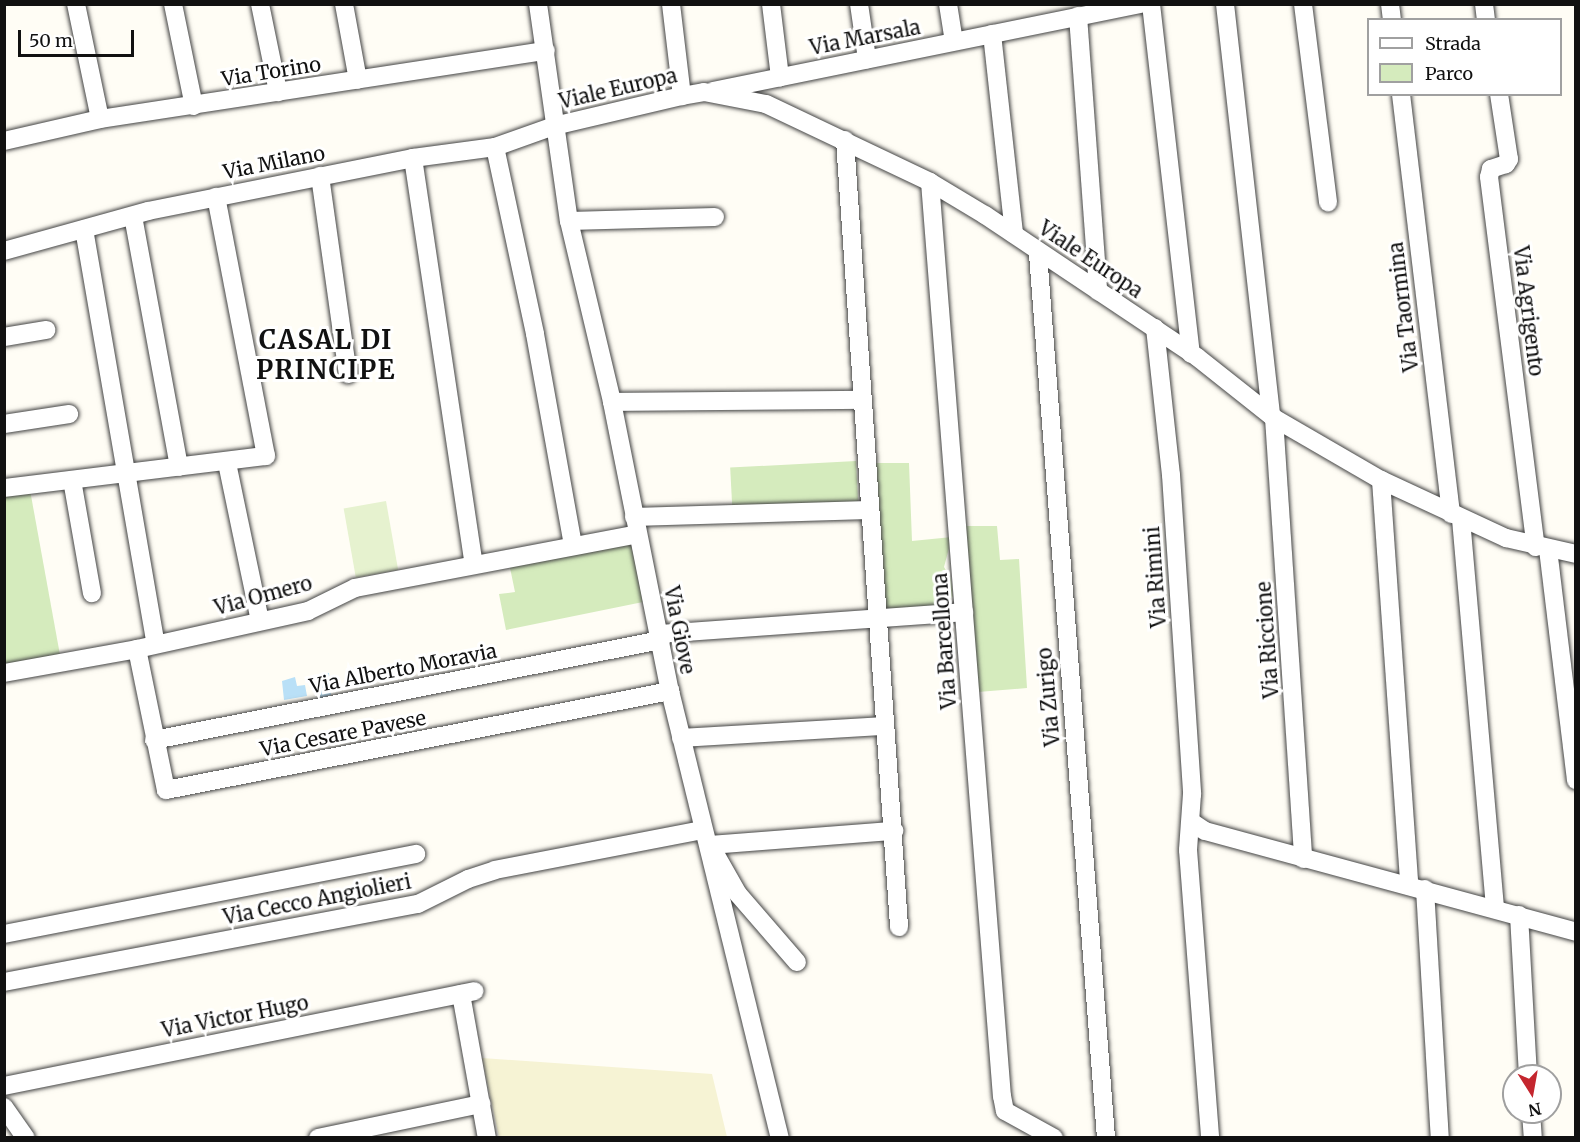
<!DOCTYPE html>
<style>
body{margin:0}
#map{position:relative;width:1580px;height:1142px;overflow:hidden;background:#fffdf5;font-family:Merriweather,serif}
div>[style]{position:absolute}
.farmland>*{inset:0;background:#f6f3d4}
.green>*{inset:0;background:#d5ebbd;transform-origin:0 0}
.pitch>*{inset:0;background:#e6f2cf;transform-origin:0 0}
.water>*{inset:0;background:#b9e0f7}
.roads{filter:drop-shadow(0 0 2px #444) drop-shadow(0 0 2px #444)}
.minor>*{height:18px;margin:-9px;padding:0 9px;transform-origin:9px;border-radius:9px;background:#fff}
span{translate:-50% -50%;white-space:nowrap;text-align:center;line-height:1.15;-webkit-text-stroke:6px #fff;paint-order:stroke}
.street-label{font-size:20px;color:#111}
.district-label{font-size:26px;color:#111;font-weight:700;letter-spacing:1.5px}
.frame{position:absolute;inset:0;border:6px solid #111;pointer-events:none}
.legend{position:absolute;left:1367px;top:18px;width:195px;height:78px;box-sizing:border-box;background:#fff;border:2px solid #a0a0a0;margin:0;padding:8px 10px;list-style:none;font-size:18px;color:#111}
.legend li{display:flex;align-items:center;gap:12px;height:30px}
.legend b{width:30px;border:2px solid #a0a0a0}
.north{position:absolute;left:1502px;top:1064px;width:60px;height:60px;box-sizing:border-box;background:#fff;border:2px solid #a0a0a0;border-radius:50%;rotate:169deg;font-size:16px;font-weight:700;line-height:24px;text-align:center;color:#111}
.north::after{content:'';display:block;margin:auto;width:21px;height:27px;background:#c4262e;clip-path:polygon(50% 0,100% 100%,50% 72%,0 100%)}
.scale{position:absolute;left:18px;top:30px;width:116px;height:27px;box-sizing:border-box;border:3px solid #111;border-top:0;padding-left:8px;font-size:18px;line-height:21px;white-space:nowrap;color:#111;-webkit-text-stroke:4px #fff;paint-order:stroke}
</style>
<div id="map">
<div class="farmland">
<div style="clip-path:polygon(482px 1058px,712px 1074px,727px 1137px,499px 1137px)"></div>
</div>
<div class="green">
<div style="left:856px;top:461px;width:43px;height:126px;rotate:87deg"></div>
<div style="clip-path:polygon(870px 463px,909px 463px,912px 541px,952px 537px,944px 567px,951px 579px,953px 596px,945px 607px,883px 612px)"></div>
<div style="clip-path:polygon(30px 490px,60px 655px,5px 666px,5px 494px)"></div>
<div style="clip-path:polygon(964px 526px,997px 526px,1000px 560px,1019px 559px,1027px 688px,978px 692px)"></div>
<div style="clip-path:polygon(631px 544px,643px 602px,506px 630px,499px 594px,515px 592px,509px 563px)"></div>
</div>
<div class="pitch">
<div style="left:386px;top:501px;width:70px;height:43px;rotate:80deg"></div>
</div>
<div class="water">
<div style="clip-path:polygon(329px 673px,331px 695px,319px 699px,316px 681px,319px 674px)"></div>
<div style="clip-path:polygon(295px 677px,297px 686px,305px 685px,307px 696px,284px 700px,282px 681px)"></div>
</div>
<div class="roads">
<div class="minor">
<div style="left:76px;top:4px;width:117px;rotate:78.2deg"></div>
<div style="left:173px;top:4px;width:104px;rotate:78.4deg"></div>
<div style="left:260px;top:4px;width:90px;rotate:78.4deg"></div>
<div style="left:344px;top:4px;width:77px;rotate:79.6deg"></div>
<div style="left:538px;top:4px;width:219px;rotate:81.9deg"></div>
<div style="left:569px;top:221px;width:186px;rotate:76.6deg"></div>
<div style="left:612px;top:402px;width:295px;rotate:78.7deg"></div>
<div style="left:670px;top:691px;width:460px;rotate:76.2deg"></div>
<div style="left:671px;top:4px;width:93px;rotate:83.2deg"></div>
<div style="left:771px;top:4px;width:74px;rotate:83deg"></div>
<div style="left:859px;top:4px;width:56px;rotate:81.7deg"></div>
<div style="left:948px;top:4px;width:37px;rotate:81deg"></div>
<div style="left:1151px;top:4px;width:352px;rotate:83.5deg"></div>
<div style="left:1225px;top:4px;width:414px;rotate:83.6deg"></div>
<div style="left:1303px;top:4px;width:200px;rotate:82.8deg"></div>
<div style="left:1390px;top:4px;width:16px;rotate:83deg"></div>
<div style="left:1484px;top:4px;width:16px;rotate:83deg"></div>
<div style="left:1078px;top:16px;width:276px;rotate:85.8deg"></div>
<div style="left:992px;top:34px;width:201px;rotate:83.7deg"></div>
<div style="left:713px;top:91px;width:436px;rotate:-11.5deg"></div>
<div style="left:1401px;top:94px;width:423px;rotate:83.2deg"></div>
<div style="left:1499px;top:94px;width:66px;rotate:81.3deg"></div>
<div style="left:1509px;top:159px;width:6px;rotate:121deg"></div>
<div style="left:1506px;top:164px;width:16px;rotate:162deg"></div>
<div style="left:1491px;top:169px;width:8px;rotate:104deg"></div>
<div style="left:1489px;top:177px;width:373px;rotate:82.8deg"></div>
<div style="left:845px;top:140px;width:789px;rotate:86.07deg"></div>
<div style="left:4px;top:141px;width:98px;rotate:-12.9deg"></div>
<div style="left:100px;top:119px;width:451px;rotate:-8.7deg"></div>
<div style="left:495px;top:147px;width:191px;rotate:77.9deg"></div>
<div style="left:535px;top:334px;width:215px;rotate:79.8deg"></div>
<div style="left:413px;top:158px;width:411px;rotate:81.5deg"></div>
<div style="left:320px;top:176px;width:200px;rotate:82deg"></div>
<div style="left:930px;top:182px;width:917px;rotate:85.5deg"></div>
<div style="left:1002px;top:1096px;width:15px;rotate:79deg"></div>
<div style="left:1005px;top:1111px;width:56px;rotate:28.9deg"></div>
<div style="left:133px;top:216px;width:255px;rotate:79.6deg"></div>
<div style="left:569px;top:221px;width:146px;rotate:-1.6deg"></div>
<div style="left:84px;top:229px;width:421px;rotate:80.2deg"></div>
<div style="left:4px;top:251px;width:149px;rotate:-15.5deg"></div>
<div style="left:148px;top:211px;width:270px;rotate:-11.3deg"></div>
<div style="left:413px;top:158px;width:83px;rotate:-7.6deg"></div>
<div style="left:495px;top:147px;width:63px;rotate:-19.6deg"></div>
<div style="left:554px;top:126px;width:131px;rotate:-13.2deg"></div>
<div style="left:682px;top:96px;width:22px;rotate:-10deg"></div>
<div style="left:704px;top:92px;width:63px;rotate:11deg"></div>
<div style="left:766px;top:104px;width:182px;rotate:25.4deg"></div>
<div style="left:930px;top:182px;width:64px;rotate:31deg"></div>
<div style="left:985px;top:215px;width:255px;rotate:33.8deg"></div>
<div style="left:1197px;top:357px;width:98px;rotate:38.4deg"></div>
<div style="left:1274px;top:418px;width:124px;rotate:30.1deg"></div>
<div style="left:1381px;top:480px;width:138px;rotate:24.9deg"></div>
<div style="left:1506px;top:538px;width:72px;rotate:12.9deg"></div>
<div style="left:1038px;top:254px;width:887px;rotate:85.6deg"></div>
<div style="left:1155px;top:328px;width:148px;rotate:83.8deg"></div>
<div style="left:1171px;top:475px;width:320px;rotate:86.2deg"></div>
<div style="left:1192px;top:794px;width:56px;rotate:94.1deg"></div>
<div style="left:1188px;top:850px;width:289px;rotate:85.6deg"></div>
<div style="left:4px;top:337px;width:43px;rotate:-9.5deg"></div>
<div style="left:612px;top:402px;width:249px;rotate:-0.5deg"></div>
<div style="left:1274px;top:418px;width:442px;rotate:86.2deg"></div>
<div style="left:4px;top:424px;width:66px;rotate:-8.7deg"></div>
<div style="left:227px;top:463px;width:161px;rotate:78.2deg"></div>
<div style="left:72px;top:480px;width:115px;rotate:80deg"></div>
<div style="left:1381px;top:480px;width:406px;rotate:86deg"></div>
<div style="left:4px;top:488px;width:264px;rotate:-7deg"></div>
<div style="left:266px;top:456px;width:264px;rotate:-100.9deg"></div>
<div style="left:634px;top:517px;width:234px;rotate:-1.7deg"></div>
<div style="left:1461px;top:519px;width:390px;rotate:85deg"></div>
<div style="left:1548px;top:549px;width:233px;rotate:83.1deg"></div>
<div style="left:659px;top:634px;width:306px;rotate:-4.1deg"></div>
<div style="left:137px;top:649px;width:144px;rotate:78.4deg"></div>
<div style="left:166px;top:790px;width:514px;rotate:-11.11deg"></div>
<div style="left:4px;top:673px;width:135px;rotate:-10.2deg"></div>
<div style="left:137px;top:649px;width:175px;rotate:-12.5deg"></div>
<div style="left:308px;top:611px;width:52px;rotate:-26.1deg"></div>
<div style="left:355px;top:588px;width:287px;rotate:-10.8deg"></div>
<div style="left:681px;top:738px;width:204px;rotate:-3.4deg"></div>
<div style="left:154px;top:740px;width:517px;rotate:-11.16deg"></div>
<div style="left:1193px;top:823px;width:14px;rotate:34deg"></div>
<div style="left:1205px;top:831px;width:385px;rotate:15.2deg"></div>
<div style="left:710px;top:845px;width:185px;rotate:-4.4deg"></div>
<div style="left:717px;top:857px;width:43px;rotate:60.4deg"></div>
<div style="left:738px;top:894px;width:90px;rotate:49.1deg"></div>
<div style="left:1425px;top:889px;width:249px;rotate:86.6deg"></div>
<div style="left:1519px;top:915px;width:161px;rotate:86.8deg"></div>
<div style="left:4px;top:934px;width:420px;rotate:-11deg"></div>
<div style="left:4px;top:982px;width:421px;rotate:-10.7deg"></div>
<div style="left:418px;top:904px;width:56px;rotate:-26.6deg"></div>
<div style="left:468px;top:879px;width:28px;rotate:-18deg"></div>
<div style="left:495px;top:870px;width:212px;rotate:-10.9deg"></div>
<div style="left:461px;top:994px;width:146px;rotate:79.8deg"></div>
<div style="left:4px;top:1086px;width:480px;rotate:-11.4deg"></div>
<div style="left:4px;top:1107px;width:38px;rotate:55deg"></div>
<div style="left:1531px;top:1112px;width:26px;rotate:86deg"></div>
<div style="left:318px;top:1138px;width:167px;rotate:-11.8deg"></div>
</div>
</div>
<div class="street-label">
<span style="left:865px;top:37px;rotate:-11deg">Via Marsala</span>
<span style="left:271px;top:71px;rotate:-9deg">Via Torino</span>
<span style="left:618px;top:88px;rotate:-13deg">Viale Europa</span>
<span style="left:274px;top:162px;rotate:-11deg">Via Milano</span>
<span style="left:1091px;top:259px;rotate:34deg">Viale Europa</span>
<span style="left:1403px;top:307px;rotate:-97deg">Via Taormina</span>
<span style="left:1529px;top:311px;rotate:83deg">Via Agrigento</span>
<span style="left:1155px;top:577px;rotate:-94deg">Via Rimini</span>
<span style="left:263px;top:595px;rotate:-15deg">Via Omero</span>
<span style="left:680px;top:630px;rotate:79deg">Via Giove</span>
<span style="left:1267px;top:640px;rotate:-94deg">Via Riccione</span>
<span style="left:944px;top:641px;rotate:-94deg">Via Barcellona</span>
<span style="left:403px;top:668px;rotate:-11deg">Via Alberto Moravia</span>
<span style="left:1048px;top:697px;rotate:-95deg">Via Zurigo</span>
<span style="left:343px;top:733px;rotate:-11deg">Via Cesare Pavese</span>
<span style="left:317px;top:899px;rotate:-11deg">Via Cecco Angiolieri</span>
<span style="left:235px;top:1016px;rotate:-11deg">Via Victor Hugo</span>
</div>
<div class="district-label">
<span style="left:326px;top:355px">CASAL DI<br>PRINCIPE</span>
</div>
<div class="frame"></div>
<ul class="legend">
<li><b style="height:8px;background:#fff"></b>Strada</li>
<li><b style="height:16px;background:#d5ebbd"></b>Parco</li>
</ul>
<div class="north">N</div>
<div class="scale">50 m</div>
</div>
